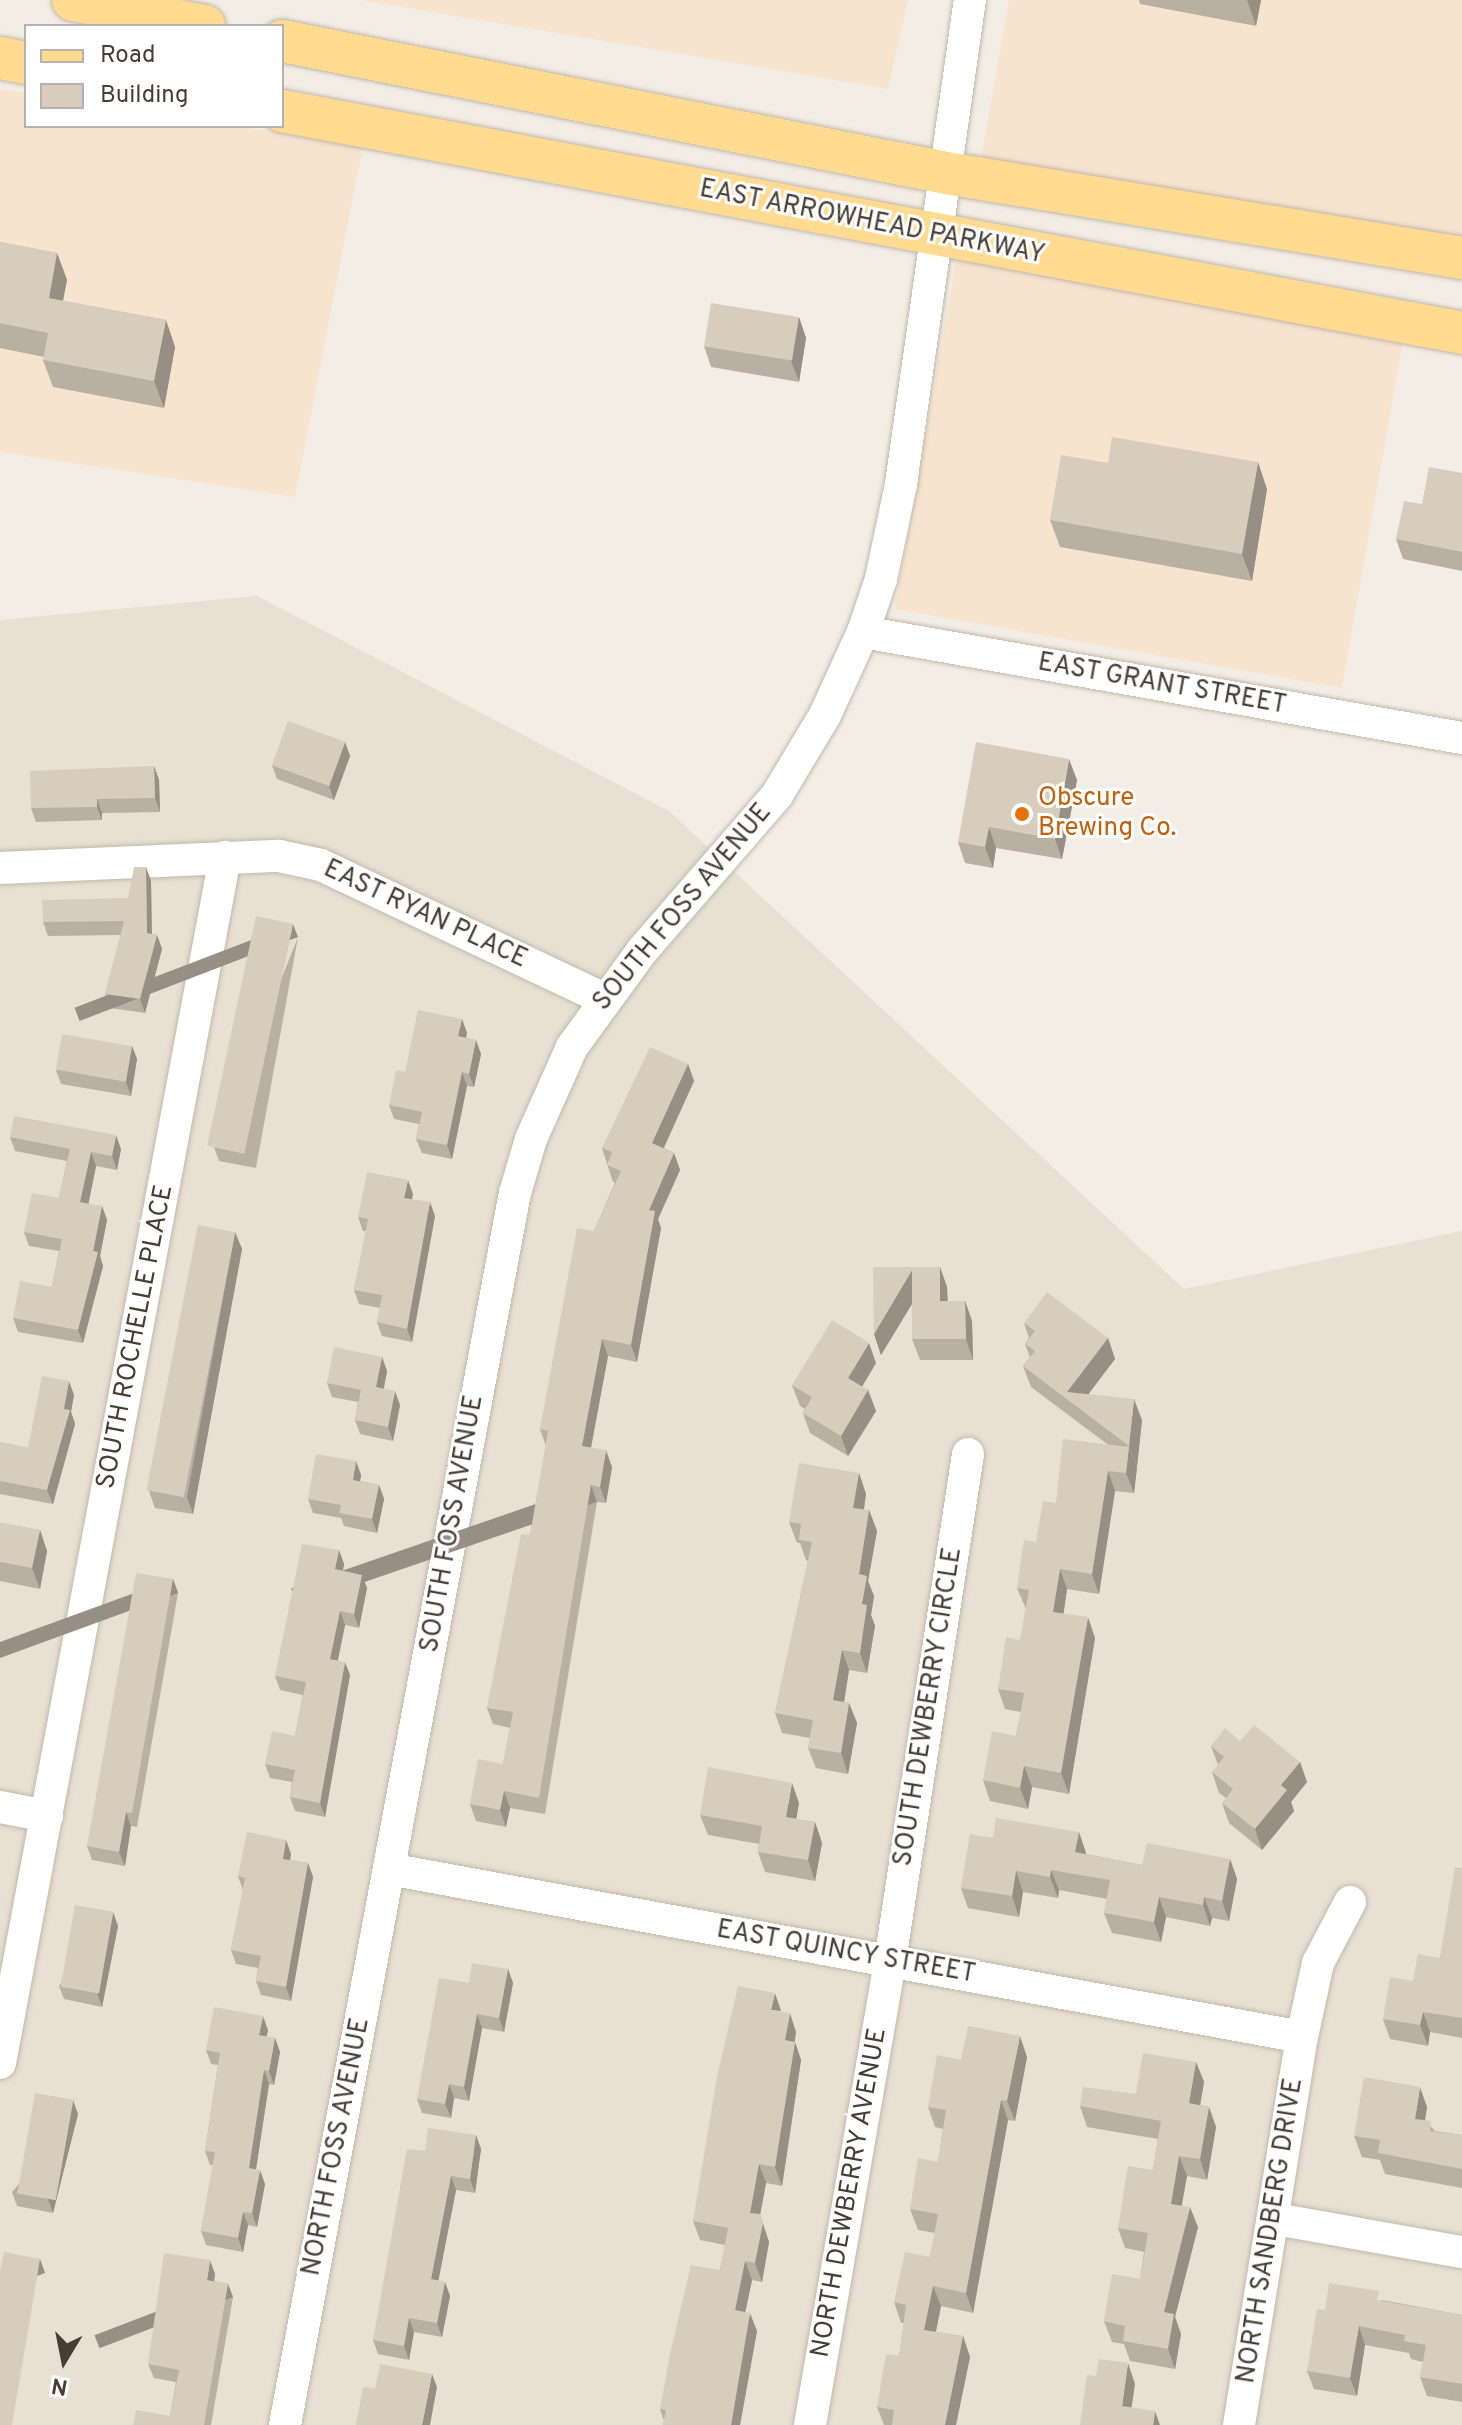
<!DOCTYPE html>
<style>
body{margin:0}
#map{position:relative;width:1462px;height:2425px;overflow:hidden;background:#f3eee5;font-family:Overpass,sans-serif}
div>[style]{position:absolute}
.residential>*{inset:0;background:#e7e0d3}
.commercial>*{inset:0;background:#f6e4cf;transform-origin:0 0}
.roads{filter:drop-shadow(0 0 2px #c2b8aa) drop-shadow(0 0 2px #c2b8aa)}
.minor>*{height:32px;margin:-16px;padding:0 16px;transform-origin:16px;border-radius:16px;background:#fff}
.major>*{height:42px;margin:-21px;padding:0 21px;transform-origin:21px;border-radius:21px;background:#ffdb92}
.wall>*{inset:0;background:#baafa3}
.shaded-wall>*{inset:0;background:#978f84;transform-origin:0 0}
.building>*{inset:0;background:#d8ccbd;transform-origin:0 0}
.dots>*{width:22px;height:22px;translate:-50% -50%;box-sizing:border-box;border:4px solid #fff;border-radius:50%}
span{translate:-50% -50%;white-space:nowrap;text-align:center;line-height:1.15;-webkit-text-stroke:6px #fff;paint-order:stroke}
.street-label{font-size:26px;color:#463e35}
.food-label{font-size:26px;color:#c56008}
.left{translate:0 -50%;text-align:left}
.legend{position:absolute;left:24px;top:24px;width:260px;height:104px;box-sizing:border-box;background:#fff;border:2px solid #b5b2ae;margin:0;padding:10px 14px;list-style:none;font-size:24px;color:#463e35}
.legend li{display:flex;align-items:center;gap:16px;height:40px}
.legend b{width:40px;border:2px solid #b5b2ae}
.north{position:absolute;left:24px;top:2321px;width:80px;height:80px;-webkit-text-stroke:6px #fff;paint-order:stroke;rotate:190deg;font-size:22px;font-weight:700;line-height:32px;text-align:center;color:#463e35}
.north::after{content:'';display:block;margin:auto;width:28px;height:36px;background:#463e35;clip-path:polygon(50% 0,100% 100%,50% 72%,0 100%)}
</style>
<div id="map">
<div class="residential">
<div style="clip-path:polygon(257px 596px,669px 811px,1184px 1289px,1462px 1231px,1462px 2425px,0 2425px,0 620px)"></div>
</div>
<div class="commercial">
<div style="clip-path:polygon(361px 0,908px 0,888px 89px)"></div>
<div style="clip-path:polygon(1009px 0,1462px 0,1462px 237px,981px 158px)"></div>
<div style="clip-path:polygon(0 89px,26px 93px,26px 126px,235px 126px,363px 146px,295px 497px,0 452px)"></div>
<div style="left:962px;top:228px;width:454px;height:387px;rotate:10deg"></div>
</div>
<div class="roads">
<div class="minor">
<div style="left:863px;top:632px;width:608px;rotate:10.04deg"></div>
<div style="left:0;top:868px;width:279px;rotate:-2.5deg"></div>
<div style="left:279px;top:856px;width:43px;rotate:12.1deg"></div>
<div style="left:321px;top:865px;width:313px;rotate:25.3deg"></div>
<div style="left:0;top:1807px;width:48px;rotate:10.8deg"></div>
<div style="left:389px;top:1869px;width:928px;rotate:10.43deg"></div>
<div style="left:0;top:2063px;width:1227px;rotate:-79.43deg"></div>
<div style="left:1276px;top:2219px;width:189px;rotate:10.1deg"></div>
<div style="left:285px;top:2425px;width:1253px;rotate:-79.43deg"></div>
<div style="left:515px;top:1193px;width:56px;rotate:-73.5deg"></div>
<div style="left:531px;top:1139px;width:101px;rotate:-66deg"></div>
<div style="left:572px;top:1047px;width:119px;rotate:-53.9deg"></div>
<div style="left:642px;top:951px;width:206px;rotate:-49.1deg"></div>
<div style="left:777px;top:795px;width:93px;rotate:-59deg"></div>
<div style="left:825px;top:715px;width:91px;rotate:-65.4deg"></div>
<div style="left:863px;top:632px;width:56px;rotate:-71.2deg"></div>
<div style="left:881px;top:579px;width:97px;rotate:-78.1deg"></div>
<div style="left:901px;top:484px;width:489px;rotate:-81.9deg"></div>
<div style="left:810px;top:2425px;width:471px;rotate:-80.2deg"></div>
<div style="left:890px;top:1961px;width:513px;rotate:-81.25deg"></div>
<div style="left:1239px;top:2425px;width:393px;rotate:-80.8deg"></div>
<div style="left:1302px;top:2037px;width:76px;rotate:-77.8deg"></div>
<div style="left:1318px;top:1963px;width:69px;rotate:-62.3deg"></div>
</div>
<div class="major">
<div style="left:73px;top:0;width:134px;rotate:11.2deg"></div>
<div style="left:282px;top:41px;width:677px;rotate:11.24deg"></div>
<div style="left:946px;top:173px;width:523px;rotate:9.35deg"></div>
<div style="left:0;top:58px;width:26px;rotate:11deg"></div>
<div style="left:282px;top:111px;width:1201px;rotate:10.65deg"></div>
</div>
</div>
<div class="wall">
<div style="clip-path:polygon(1139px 0,1261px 0,1256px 26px,1140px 4px)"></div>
<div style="clip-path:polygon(0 242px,57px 253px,67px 280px,63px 301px,166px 320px,175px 347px,164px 408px,53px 387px,43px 360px,44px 357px,0 348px)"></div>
<div style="clip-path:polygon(799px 317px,806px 338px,799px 382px,711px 367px,704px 346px)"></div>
<div style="clip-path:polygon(1462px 473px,1462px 571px,1403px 559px,1396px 539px,1422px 504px)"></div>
<div style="clip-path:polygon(1267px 489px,1252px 581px,1060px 547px,1050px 520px)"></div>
<div style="clip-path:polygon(345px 742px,350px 756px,334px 800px,277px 779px,272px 765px)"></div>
<div style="clip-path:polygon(154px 766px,159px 780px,160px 812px,102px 813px,102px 820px,36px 822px,31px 808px)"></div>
<div style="clip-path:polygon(1077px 780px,1062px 859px,996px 848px,993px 868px,965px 863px,958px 842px)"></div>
<div style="clip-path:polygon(146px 867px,151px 881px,152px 934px,157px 935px,162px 949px,145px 1013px,110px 1008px,105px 994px,121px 935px,48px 936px,43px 922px,128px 898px)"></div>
<div style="clip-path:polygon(298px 937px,256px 1168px,219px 1161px,214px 1147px)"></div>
<div style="clip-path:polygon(462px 1019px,467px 1033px,466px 1038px,476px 1040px,481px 1054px,474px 1087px,467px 1086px,452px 1159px,422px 1153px,416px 1139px,419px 1124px,394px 1119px,389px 1105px,405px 1072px)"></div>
<div style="clip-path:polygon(132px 1046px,137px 1059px,131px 1096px,61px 1084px,56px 1070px)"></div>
<div style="clip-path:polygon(688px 1064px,694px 1081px,664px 1148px,674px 1153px,680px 1170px,658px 1219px,661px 1228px,637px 1362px,608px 1356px,591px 1448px,612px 1467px,606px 1503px,597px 1502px,545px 1814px,510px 1808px,506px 1827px,476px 1821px,470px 1804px,503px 1764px,510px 1728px,493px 1724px,487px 1708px,530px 1535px,546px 1446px,540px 1429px,594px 1231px,615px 1183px,613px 1182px,602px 1148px)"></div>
<div style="clip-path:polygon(10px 1137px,121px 1149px,117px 1170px,96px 1166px,88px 1204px,102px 1206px,107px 1220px,100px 1256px,103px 1266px,83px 1343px,18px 1332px,13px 1318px,52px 1287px,59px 1251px,29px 1246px,24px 1232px,59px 1198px,67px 1161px,15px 1151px)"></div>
<div style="clip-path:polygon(413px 1194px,412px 1199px,435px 1216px,412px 1342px,382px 1336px,377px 1322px,380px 1308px,359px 1304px,354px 1290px,366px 1231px,363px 1231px,358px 1217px)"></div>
<div style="clip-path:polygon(235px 1232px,242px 1249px,193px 1514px,155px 1508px,149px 1491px)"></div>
<div style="clip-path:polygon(940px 1267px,947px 1287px,948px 1301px,965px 1301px,972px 1321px,973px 1360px,920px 1360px,912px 1339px,912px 1303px,881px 1355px,874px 1334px)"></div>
<div style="clip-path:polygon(1024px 1323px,1108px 1338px,1115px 1359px,1088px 1394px,1142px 1420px,1134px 1493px,1115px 1491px,1099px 1594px,1067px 1589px,1063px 1613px,1095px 1638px,1069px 1794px,1032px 1787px,1028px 1809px,990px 1801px,983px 1780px,1016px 1736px,1021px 1712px,1005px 1709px,998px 1689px,1020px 1640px,1026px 1609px,1017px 1588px,1036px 1542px,1107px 1444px,1031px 1387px,1023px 1366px,1030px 1357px,1025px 1344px,1029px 1338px)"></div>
<div style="clip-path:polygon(382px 1357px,387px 1371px,384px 1389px,400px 1405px,393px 1441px,360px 1434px,355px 1420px,358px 1402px,332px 1397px,327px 1383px)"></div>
<div style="clip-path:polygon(876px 1363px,862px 1387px,868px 1390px,876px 1411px,848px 1456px,810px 1433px,803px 1413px,805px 1409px,800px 1406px,792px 1385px)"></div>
<div style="clip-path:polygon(74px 1395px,71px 1412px,75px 1424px,53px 1504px,0 1494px,0 1442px,28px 1448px)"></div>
<div style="clip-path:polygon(356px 1461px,361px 1475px,360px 1481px,379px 1485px,384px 1499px,377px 1533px,344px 1526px,341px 1518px,313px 1513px,308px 1499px)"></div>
<div style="clip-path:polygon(859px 1473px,866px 1494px,864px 1510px,869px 1510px,877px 1531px,868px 1581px,874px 1596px,871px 1615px,875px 1626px,867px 1673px,849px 1670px,844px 1702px,849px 1703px,857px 1723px,848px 1774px,816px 1768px,808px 1748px,810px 1738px,782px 1733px,775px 1713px,808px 1561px,806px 1560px,800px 1543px,797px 1543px,789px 1522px)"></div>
<div style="clip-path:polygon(0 1523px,40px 1530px,47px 1551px,40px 1589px,0 1581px)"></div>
<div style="clip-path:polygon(339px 1550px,344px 1564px,343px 1571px,362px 1575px,367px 1588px,359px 1628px,345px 1625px,338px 1660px,350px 1675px,325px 1817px,295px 1811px,290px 1797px,292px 1782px,270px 1778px,265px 1764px,295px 1736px,303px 1695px,280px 1690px,275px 1676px)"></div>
<div style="clip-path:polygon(173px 1579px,178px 1593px,137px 1827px,131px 1826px,125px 1866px,92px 1860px,87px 1846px)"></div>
<div style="clip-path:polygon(1240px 1741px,1300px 1762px,1307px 1782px,1291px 1802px,1294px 1811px,1262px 1850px,1229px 1823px,1222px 1803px,1226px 1798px,1219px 1793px,1212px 1772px,1218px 1765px,1211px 1746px)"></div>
<div style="clip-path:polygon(799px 1803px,796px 1819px,815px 1822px,822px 1843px,815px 1881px,765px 1872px,758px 1852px,759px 1844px,708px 1835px,700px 1815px)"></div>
<div style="clip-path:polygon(1079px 1832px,1086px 1854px,1142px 1865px,1230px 1859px,1237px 1879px,1229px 1921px,1212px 1918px,1210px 1926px,1166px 1917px,1161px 1942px,1112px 1933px,1104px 1913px,1107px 1899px,1059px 1890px,1058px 1898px,1023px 1892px,1019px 1917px,968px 1908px,961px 1888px,993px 1838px)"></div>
<div style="clip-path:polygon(286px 1840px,291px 1854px,290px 1860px,308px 1863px,313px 1877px,291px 2001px,261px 1995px,256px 1981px,258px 1968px,236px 1964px,231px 1950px,243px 1890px,238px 1876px)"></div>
<div style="clip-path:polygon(1462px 1868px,1462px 2038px,1430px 2032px,1428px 2046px,1390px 2039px,1383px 2019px,1413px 1981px,1440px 1958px)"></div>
<div style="clip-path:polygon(113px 1912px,118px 1926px,102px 2007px,64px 1999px,59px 1986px)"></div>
<div style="clip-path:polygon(508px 1969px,513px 1983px,504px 2032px,482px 2028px,469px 2101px,454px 2098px,451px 2118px,422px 2113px,417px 2099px,469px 1983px)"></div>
<div style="clip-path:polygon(781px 2012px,796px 2032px,795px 2042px,801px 2060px,782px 2186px,766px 2183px,760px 2215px,769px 2242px,762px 2282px,752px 2280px,745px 2312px,757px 2331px,740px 2425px,663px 2425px,664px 2421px,660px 2409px,720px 2270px,725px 2245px,700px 2240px,693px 2221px)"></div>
<div style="clip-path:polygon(268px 2030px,266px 2037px,275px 2038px,280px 2052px,274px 2085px,269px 2084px,256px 2169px,265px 2184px,257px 2227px,248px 2225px,243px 2252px,206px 2245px,201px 2231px,213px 2165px,210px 2165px,205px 2151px,218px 2065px,211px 2064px,206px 2050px)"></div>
<div style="clip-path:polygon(1027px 2057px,1015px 2121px,1008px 2120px,973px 2313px,941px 2306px,936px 2332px,963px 2336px,970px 2357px,956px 2425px,884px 2425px,877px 2407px,899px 2356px,904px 2323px,901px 2323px,894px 2302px,930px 2257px,935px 2233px,918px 2230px,910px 2209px,938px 2162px,943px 2129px,935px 2127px,928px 2107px,961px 2060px)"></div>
<div style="clip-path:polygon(1196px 2062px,1204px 2082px,1200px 2105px,1209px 2107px,1216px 2127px,1207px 2180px,1187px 2176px,1182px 2205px,1198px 2227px,1175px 2317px,1181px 2334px,1175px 2369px,1130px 2361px,1124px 2344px,1112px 2342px,1104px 2321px,1140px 2279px,1144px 2252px,1125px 2248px,1118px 2228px,1153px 2170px,1158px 2139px,1087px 2127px,1080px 2106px,1136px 2094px)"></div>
<div style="clip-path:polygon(1427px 2107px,1425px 2120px,1435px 2131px,1462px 2135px,1462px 2188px,1385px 2174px,1380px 2160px,1362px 2157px,1354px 2136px)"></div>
<div style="clip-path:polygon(78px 2114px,53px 2213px,17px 2206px,12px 2192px)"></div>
<div style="clip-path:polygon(476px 2135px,481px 2149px,475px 2193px,456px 2190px,438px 2281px,445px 2282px,450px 2296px,442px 2337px,414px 2332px,409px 2360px,378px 2354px,373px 2340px,425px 2151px)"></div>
<div style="clip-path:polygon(215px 2274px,214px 2281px,228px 2284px,233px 2297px,211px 2425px,133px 2425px,170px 2416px,176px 2382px,154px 2378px,148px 2364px)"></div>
<div style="clip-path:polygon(1382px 2300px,1462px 2315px,1462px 2402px,1427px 2396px,1420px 2377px,1423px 2362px,1411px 2359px,1409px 2353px,1365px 2345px,1357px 2396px,1314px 2389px,1307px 2371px)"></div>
</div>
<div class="shaded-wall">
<div style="clip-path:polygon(1247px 0,1261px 0,1256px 26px)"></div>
<div style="clip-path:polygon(57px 253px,67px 280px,58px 325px,49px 298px)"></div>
<div style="clip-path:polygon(799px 317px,806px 338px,799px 382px,791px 361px)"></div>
<div style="clip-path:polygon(166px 320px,175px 347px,164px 408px,154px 381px)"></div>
<div style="clip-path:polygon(1258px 462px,1267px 489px,1252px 581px,1242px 554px)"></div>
<div style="clip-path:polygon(345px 742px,350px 756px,334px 800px,329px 786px)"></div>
<div style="clip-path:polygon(1069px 759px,1077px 780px,1062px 859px,1055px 839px)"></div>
<div style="clip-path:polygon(154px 766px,159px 780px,160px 812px,155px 798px)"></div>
<div style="clip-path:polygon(97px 799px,102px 813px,102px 820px,97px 807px)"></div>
<div style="clip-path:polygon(989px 827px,996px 848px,993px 868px,985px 847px)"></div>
<div style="clip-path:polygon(146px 867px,151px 881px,152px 947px,147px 933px)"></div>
<div style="left:293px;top:924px;width:14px;height:234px;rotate:69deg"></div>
<div style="clip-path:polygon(157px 935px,162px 949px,145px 1013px,140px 999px)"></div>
<div style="clip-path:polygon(462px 1019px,467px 1033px,463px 1050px,458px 1036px)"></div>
<div style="clip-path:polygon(476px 1040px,481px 1054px,474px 1087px,469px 1074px)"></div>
<div style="clip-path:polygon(132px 1046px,137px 1059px,131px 1096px,126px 1082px)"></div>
<div style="clip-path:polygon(688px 1064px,694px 1081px,658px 1160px,652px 1143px)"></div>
<div style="clip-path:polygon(462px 1072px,467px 1086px,452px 1159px,447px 1145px)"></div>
<div style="clip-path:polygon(116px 1135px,121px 1149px,117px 1170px,112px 1156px)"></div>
<div style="clip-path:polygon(91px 1152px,96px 1166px,86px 1216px,80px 1202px)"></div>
<div style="clip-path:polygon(674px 1153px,680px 1170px,658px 1219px,661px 1228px,637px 1362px,631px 1345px,649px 1210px)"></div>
<div style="clip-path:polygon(408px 1180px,413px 1194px,409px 1211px,404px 1198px)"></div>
<div style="clip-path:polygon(430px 1202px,435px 1216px,412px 1342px,407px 1329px)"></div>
<div style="clip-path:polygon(102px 1206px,107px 1220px,100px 1256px,103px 1266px,83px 1343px,78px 1330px)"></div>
<div style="clip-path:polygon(235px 1232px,242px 1249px,193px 1514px,187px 1497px)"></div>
<div style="clip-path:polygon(940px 1267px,947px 1287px,948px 1321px,940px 1301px)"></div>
<div style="clip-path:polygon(912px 1270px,920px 1291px,881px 1355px,874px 1334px)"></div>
<div style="clip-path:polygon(965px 1301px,972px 1321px,973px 1360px,966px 1339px)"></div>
<div style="clip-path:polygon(1108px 1338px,1115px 1359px,1078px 1408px,1067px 1392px)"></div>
<div style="clip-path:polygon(602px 1339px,608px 1356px,588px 1463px,582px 1446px)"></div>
<div style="clip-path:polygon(869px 1343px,876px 1363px,855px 1398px,848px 1378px)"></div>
<div style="clip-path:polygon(382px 1357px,387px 1371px,381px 1401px,376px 1387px)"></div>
<div style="clip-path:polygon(69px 1381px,74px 1395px,71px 1412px,75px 1424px,53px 1504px,47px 1490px)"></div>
<div style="clip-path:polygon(868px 1390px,876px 1411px,848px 1456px,841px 1436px)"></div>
<div style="clip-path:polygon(395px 1391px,400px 1405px,393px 1441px,388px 1427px)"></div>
<div style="clip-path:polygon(1134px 1399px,1142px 1420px,1137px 1467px,1129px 1446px)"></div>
<div style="clip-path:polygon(1129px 1447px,1137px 1468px,1134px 1493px,1126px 1473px)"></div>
<div style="clip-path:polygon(606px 1450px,612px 1467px,606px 1503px,600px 1487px)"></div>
<div style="clip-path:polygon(356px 1461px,361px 1475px,358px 1494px,353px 1480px)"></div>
<div style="clip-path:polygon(1108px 1471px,1115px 1491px,1099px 1594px,1092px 1574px)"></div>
<div style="clip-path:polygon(859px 1473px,866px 1494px,861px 1528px,853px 1508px)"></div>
<div style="clip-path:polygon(379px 1485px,384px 1499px,377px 1533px,372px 1519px)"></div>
<div style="left:591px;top:1485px;width:18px;height:317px;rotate:71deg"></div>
<div style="clip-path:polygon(869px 1510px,877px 1531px,868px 1581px,874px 1596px,871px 1615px,875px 1626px,867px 1673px,860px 1653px,862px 1604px,859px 1574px)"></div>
<div style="clip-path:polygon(40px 1530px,47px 1551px,40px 1589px,32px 1568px)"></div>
<div style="clip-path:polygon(339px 1550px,344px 1564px,340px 1583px,335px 1569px)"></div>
<div style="clip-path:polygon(1060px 1569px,1067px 1589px,1061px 1632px,1053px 1612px)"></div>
<div style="clip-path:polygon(362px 1575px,367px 1588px,359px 1628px,354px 1614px)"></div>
<div style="left:173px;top:1579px;width:15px;height:238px;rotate:70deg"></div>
<div style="clip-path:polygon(340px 1611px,345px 1625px,335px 1673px,330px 1659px)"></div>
<div style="clip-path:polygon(1088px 1617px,1095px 1638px,1069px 1794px,1061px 1773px)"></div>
<div style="clip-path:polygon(842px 1650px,849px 1670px,841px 1721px,833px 1700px)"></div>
<div style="clip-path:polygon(345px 1662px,350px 1675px,325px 1817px,320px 1803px)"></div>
<div style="clip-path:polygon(849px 1703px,857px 1723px,848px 1774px,841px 1753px)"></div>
<div style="clip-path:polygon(1300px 1762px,1307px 1782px,1291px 1802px,1294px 1811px,1262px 1850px,1255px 1829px,1281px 1785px)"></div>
<div style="clip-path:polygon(1024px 1766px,1032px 1787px,1028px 1809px,1020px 1788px)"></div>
<div style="clip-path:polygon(792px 1783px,799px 1803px,793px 1838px,786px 1817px)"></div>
<div style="clip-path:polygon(504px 1791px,510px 1808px,506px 1827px,500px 1810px)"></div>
<div style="clip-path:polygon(126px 1812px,131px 1826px,125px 1866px,119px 1852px)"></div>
<div style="clip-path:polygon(815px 1822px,822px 1843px,815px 1881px,808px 1860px)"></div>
<div style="clip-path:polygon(1079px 1832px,1086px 1853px,1083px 1872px,1075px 1852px)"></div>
<div style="clip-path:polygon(286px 1840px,291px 1854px,288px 1873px,283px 1859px)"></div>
<div style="clip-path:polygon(1230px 1859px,1237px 1879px,1229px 1921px,1222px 1901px)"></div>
<div style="clip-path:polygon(308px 1863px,313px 1877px,291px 2001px,286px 1987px)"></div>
<div style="clip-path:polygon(1051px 1870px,1059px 1890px,1058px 1898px,1050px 1877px)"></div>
<div style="clip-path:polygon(1016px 1871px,1023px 1892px,1019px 1917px,1012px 1896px)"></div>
<div style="clip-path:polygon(1159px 1897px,1166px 1917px,1161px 1942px,1154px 1922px)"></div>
<div style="clip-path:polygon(1204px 1897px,1212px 1918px,1210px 1926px,1203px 1905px)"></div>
<div style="clip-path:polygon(113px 1912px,118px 1926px,102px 2007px,97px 1993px)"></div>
<div style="clip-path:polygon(508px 1969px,513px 1983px,504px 2032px,499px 2018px)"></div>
<div style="clip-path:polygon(775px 1993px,781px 2011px,771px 2010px)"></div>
<div style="clip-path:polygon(1423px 2012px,1430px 2032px,1428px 2046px,1420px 2025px)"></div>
<div style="clip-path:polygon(790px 2013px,796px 2032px,791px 2058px,785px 2040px)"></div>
<div style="clip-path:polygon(477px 2014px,482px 2028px,469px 2101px,464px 2087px)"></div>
<div style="clip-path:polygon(263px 2016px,268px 2030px,264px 2049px,259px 2035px)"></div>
<div style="clip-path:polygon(1020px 2036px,1027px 2057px,1015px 2121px,1007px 2101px)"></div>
<div style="clip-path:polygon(275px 2038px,280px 2052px,274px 2085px,269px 2071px)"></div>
<div style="clip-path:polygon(795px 2042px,801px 2060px,782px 2186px,775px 2167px)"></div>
<div style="clip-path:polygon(1196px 2062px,1204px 2082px,1197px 2124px,1189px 2103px)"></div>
<div style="clip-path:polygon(264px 2070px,269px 2084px,254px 2182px,249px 2168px)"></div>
<div style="clip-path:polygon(449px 2084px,454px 2098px,451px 2118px,445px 2104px)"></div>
<div style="clip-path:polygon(1420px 2087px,1427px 2107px,1422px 2139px,1415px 2119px)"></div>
<div style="clip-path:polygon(73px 2100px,78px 2114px,53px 2213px,48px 2199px)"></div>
<div style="clip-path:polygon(1001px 2100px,1008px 2120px,973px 2313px,966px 2293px)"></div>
<div style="clip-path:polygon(1209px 2107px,1216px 2127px,1207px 2180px,1200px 2159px)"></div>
<div style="clip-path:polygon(476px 2135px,481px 2149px,475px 2193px,470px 2179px)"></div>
<div style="clip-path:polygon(1179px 2156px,1187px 2176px,1178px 2224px,1171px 2204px)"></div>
<div style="clip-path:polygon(759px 2164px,766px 2183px,760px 2215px,769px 2242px,762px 2282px,755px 2263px,750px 2213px)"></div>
<div style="clip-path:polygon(260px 2170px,265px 2184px,257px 2227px,252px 2213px)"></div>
<div style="clip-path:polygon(451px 2176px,456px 2190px,436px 2293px,431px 2279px)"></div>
<div style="clip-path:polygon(1190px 2207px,1198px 2227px,1175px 2317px,1181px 2334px,1175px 2369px,1168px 2349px,1164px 2312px)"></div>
<div style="clip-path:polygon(243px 2212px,248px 2225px,243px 2252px,238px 2238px)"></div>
<div style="left:40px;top:2259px;width:15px;height:168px;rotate:70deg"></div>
<div style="clip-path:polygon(210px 2260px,215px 2274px,212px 2294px,207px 2280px)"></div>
<div style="clip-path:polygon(745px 2261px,752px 2280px,742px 2328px,735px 2310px)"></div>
<div style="clip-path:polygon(445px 2282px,450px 2296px,442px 2337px,437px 2323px)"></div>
<div style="left:228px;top:2284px;width:14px;height:143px;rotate:69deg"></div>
<div style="clip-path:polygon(933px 2286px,941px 2306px,932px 2350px,924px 2330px)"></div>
<div style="clip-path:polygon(750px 2313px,757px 2331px,740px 2425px,731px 2425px)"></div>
<div style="clip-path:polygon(409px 2318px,414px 2332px,409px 2360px,404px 2346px)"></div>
<div style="clip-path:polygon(1359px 2326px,1365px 2345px,1357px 2396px,1350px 2378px)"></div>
<div style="clip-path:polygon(963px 2336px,970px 2357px,956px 2425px,945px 2425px)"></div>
<div style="clip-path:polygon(1128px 2363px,1135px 2384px,1129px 2425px,1122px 2406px)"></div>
<div style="clip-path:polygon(432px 2374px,437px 2387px,430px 2425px,422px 2425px)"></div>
<div style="clip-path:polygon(1155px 2411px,1160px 2425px,1153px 2425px)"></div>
</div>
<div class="building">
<div style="clip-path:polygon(0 242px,57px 253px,49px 298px,166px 320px,154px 381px,43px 360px,48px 333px,0 323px)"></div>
<div style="left:711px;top:303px;width:89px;height:44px;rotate:9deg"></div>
<div style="clip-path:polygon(1112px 437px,1258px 462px,1242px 554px,1050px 520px,1061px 455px,1108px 463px)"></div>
<div style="clip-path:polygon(1429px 467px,1462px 473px,1462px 552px,1396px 539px,1404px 501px,1422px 504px)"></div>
<div style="left:288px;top:721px;width:61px;height:47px;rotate:20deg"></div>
<div style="clip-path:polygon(976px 742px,1069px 759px,1055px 839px,989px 827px,985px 847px,958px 842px)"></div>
<div style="clip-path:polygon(154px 766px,155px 798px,97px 799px,97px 807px,31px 808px,30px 771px)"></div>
<div style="clip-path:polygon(134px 867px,146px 867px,147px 933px,157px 935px,140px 999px,105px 994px,124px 921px,43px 922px,42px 900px,128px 898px)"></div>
<div style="left:256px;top:916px;width:38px;height:235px;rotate:12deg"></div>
<div style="clip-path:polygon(418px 1010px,462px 1019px,458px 1036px,476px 1040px,469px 1074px,462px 1072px,447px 1145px,416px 1139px,422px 1112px,389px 1105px,396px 1070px,405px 1072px)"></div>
<div style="left:62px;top:1034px;width:71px;height:36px;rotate:10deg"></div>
<div style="clip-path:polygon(650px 1047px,688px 1064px,652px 1143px,674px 1153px,649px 1210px,655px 1211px,631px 1345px,602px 1339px,582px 1446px,606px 1450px,600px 1487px,591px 1485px,539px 1798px,504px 1791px,500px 1810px,470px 1804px,478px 1759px,503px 1764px,513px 1712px,487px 1708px,521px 1534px,530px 1535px,548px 1431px,540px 1429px,577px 1228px,594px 1231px,621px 1171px,607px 1165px,612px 1152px,602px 1148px)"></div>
<div style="clip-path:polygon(14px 1116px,116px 1135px,112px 1156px,91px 1152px,80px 1202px,102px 1206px,93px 1251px,98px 1252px,78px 1330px,13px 1318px,20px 1281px,52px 1287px,62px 1239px,24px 1232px,32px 1193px,59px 1198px,70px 1149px,10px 1137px)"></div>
<div style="clip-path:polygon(367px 1172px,408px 1180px,404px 1198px,430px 1202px,407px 1329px,377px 1322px,382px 1295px,354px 1290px,368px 1219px,358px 1217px)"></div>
<div style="left:198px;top:1225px;width:38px;height:270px;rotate:11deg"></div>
<div style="clip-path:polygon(873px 1267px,940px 1267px,940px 1301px,965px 1301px,966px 1339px,912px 1339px,912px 1270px,874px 1334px)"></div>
<div style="clip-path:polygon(1047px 1292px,1108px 1338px,1067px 1392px,1134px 1399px,1129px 1446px,1023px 1366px,1035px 1351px,1025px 1344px,1035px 1331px,1024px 1323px)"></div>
<div style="clip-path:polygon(832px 1320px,869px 1343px,848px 1378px,868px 1390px,841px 1436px,803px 1413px,812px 1397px,792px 1385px)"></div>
<div style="clip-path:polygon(334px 1347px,382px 1357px,376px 1387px,395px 1391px,388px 1427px,355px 1420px,361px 1390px,327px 1383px)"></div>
<div style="clip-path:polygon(42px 1376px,69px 1381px,64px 1409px,70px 1410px,47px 1490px,0 1481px,0 1442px,28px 1448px)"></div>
<div style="clip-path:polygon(1063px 1439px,1129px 1447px,1126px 1473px,1108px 1471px,1092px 1574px,1060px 1569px,1053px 1612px,1088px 1617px,1061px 1773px,1024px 1766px,1020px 1788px,983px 1780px,992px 1731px,1016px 1736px,1024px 1693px,998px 1689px,1006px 1637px,1020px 1640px,1029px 1590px,1017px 1588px,1024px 1540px,1036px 1542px,1043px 1501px,1056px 1503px)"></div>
<div style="clip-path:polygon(316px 1454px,356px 1461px,353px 1480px,379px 1485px,372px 1519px,339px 1513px,341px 1505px,308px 1499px)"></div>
<div style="clip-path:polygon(799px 1463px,859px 1473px,853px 1508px,869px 1510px,859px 1574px,867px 1576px,862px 1604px,867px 1605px,860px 1653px,842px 1650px,833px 1700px,849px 1703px,841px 1753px,808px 1748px,813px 1720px,775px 1713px,812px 1542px,799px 1540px,801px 1524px,789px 1522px)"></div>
<div style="clip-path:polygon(0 1523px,40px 1530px,32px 1568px,0 1562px)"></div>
<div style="clip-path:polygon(302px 1544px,339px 1550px,335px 1569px,362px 1575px,354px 1614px,340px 1611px,330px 1659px,345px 1662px,320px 1803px,290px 1797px,295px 1770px,265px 1764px,272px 1731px,295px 1736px,306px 1682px,275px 1676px)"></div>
<div style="clip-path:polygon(136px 1573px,173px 1579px,132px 1813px,126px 1812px,119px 1852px,87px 1846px)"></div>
<div style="clip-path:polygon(1254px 1725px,1300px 1762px,1281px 1785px,1287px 1790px,1255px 1829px,1222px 1803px,1233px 1789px,1212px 1772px,1224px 1757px,1211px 1746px,1225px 1728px,1240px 1741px)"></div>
<div style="clip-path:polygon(708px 1767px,792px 1783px,786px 1817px,815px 1822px,808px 1860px,758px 1852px,762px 1826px,700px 1815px)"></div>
<div style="clip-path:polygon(996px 1818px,1079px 1832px,1075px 1852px,1142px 1865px,1147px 1843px,1230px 1859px,1222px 1901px,1204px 1897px,1203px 1905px,1159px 1897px,1154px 1922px,1104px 1913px,1110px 1880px,1051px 1870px,1050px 1877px,1016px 1871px,1012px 1896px,961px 1888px,970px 1834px,993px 1838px)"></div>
<div style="clip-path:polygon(247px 1832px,286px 1840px,283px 1859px,308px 1863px,286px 1987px,256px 1981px,261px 1956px,231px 1950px,245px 1878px,238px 1876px)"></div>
<div style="clip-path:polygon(1455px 1867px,1462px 1868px,1462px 2018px,1423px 2012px,1420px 2025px,1383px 2019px,1390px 1977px,1413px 1981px,1418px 1954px,1440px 1958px)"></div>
<div style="left:75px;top:1905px;width:39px;height:83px;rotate:10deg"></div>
<div style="clip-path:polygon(472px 1963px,508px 1969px,499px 2018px,477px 2014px,464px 2087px,449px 2084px,445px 2104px,417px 2099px,439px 1978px,469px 1983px)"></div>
<div style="clip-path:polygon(738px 1986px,775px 1993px,771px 2010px,790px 2013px,785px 2040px,795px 2042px,775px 2167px,759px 2164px,750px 2213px,760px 2214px,763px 2223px,755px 2263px,745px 2261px,735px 2310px,750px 2313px,731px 2425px,663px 2425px,666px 2410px,660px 2409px,670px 2354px,691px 2265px,720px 2270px,728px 2228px,693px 2221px,717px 2077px)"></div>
<div style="clip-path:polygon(214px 2007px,263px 2016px,259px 2035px,275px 2038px,269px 2071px,264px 2070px,249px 2168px,260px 2170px,252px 2213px,243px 2212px,238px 2238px,201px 2231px,215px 2152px,205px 2151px,220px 2053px,206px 2050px)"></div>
<div style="clip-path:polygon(968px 2026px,1020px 2036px,1007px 2101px,1001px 2100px,966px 2293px,933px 2286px,924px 2330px,963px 2336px,945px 2425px,892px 2425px,894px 2410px,877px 2407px,886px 2354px,899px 2356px,906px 2305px,894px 2302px,905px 2252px,930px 2257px,938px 2214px,910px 2209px,918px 2158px,938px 2162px,946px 2110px,928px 2107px,937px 2055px,961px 2060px)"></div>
<div style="clip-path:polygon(1143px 2053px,1196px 2062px,1189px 2103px,1209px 2107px,1200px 2159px,1179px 2156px,1171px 2204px,1190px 2207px,1164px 2312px,1174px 2314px,1168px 2349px,1123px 2341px,1125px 2326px,1104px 2321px,1112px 2274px,1140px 2279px,1148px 2233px,1118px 2228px,1128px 2166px,1153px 2170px,1161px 2121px,1080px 2106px,1083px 2087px,1136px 2094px)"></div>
<div style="clip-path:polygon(1364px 2077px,1420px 2087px,1415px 2119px,1431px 2121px,1430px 2131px,1462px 2135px,1462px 2169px,1378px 2153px,1380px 2140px,1354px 2136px)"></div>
<div style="left:35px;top:2093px;width:39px;height:102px;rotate:10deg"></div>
<div style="clip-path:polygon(428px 2128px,476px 2135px,470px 2179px,451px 2176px,431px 2279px,445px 2282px,437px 2323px,409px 2318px,404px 2346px,373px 2340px,407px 2149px,425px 2151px)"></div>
<div style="clip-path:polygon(4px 2252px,40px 2259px,12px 2425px,0 2425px,0 2271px)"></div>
<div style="clip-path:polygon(164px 2253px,210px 2260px,207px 2280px,228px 2284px,204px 2425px,133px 2425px,136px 2410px,170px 2416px,179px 2370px,148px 2364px)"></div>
<div style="clip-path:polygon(1329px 2283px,1379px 2291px,1377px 2300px,1462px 2315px,1462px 2384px,1420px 2377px,1426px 2345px,1404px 2341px,1405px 2335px,1359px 2326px,1350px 2378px,1307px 2371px,1317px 2309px,1325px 2310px)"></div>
<div style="clip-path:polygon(1099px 2359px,1128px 2363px,1122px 2406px,1155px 2411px,1153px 2425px,1080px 2425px,1087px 2375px,1096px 2376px)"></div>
<div style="clip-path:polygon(380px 2364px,432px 2374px,422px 2425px,356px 2425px,363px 2387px,375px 2389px)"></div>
</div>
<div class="dots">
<div style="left:1022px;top:814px;background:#e8710a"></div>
</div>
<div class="street-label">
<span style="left:872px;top:223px;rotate:11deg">EAST ARROWHEAD PARKWAY</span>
<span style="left:1162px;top:685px;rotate:10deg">EAST GRANT STREET</span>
<span style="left:683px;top:908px;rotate:-50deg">SOUTH FOSS AVENUE</span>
<span style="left:425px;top:915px;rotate:25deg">EAST RYAN PLACE</span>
<span style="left:136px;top:1337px;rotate:-79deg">SOUTH ROCHELLE PLACE</span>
<span style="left:453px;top:1524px;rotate:-80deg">SOUTH FOSS AVENUE</span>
<span style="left:929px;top:1707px;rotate:-81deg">SOUTH DEWBERRY CIRCLE</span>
<span style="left:846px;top:1953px;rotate:10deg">EAST QUINCY STREET</span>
<span style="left:337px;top:2147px;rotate:-79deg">NORTH FOSS AVENUE</span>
<span style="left:850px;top:2193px;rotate:-80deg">NORTH DEWBERRY AVENUE</span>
<span style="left:1271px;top:2231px;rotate:-81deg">NORTH SANDBERG DRIVE</span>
</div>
<div class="food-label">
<span class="left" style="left:1038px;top:814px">Obscure<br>Brewing Co.</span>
</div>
<ul class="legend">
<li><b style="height:10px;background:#ffdb92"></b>Road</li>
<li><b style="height:22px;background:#d8ccbd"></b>Building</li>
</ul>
<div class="north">N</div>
</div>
